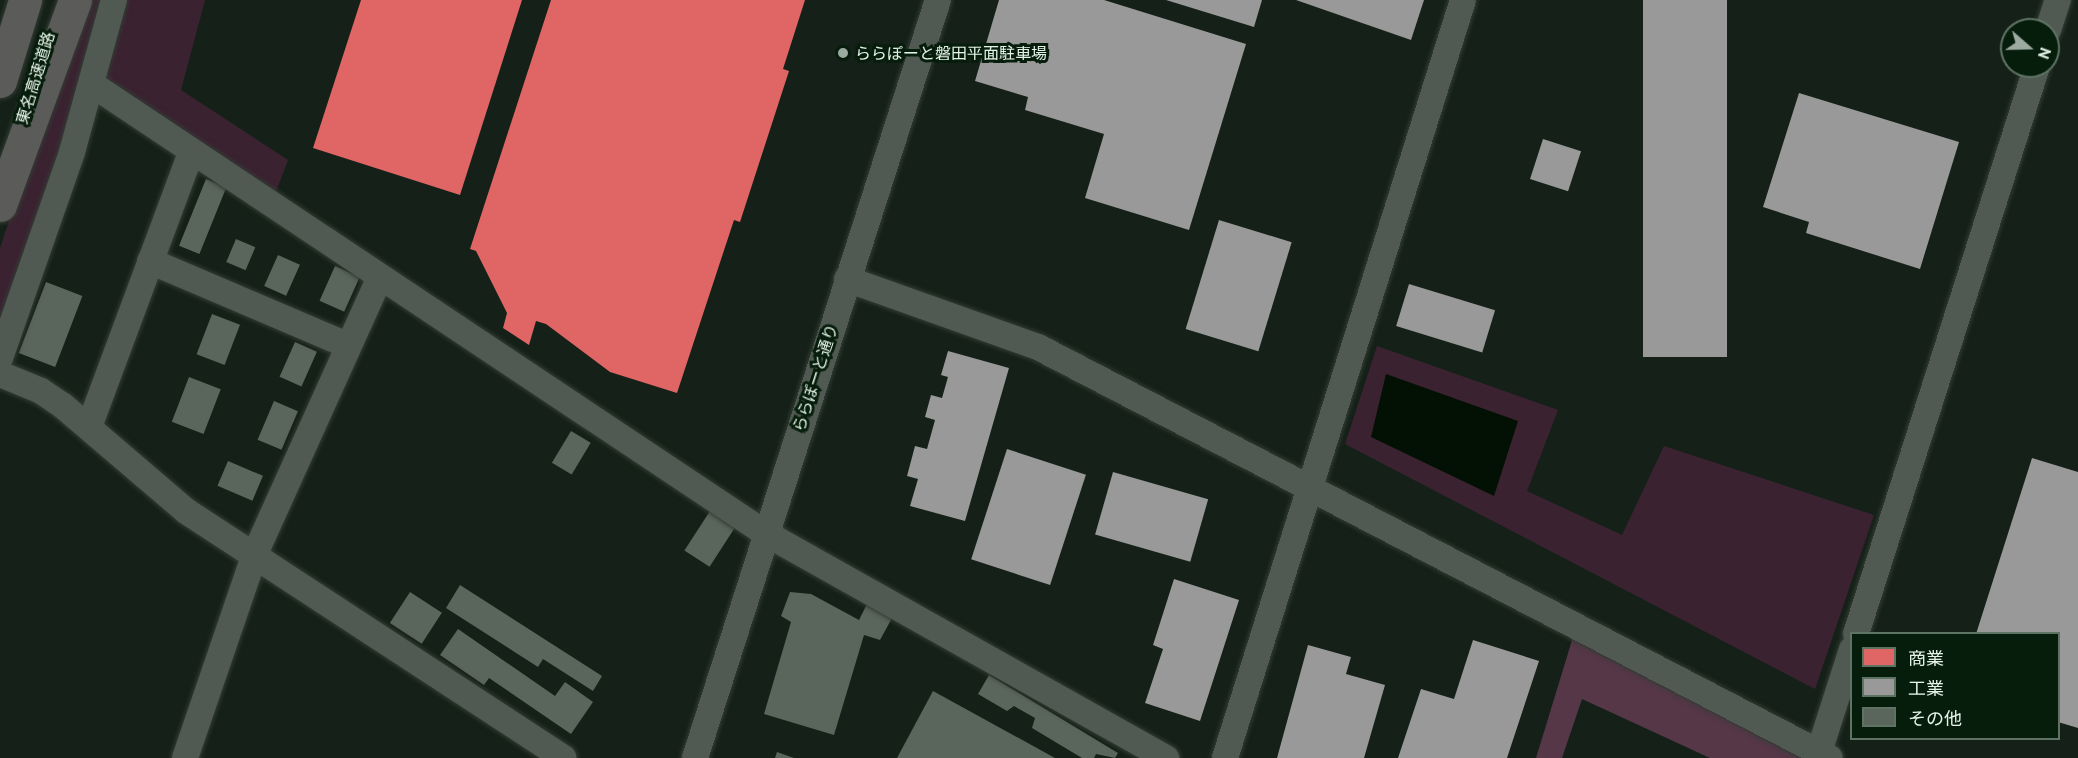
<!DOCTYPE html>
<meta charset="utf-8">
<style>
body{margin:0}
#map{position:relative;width:2078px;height:758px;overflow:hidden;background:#152118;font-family:"PT Sans","Noto Sans JP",sans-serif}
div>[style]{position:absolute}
.green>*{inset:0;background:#3b2231}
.forest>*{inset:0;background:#553748}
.water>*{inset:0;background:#021103}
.shops>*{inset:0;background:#e06666}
.industry>*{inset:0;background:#999;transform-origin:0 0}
.building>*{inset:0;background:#5a655c;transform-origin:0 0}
.roads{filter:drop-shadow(0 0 2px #333c35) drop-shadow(0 0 2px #333c35)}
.minor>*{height:26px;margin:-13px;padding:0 13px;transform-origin:13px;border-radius:13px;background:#505a52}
.highway>*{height:33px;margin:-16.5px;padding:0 16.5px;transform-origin:16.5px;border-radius:16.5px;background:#5b5c59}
.dots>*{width:16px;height:16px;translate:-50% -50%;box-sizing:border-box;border:3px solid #061d0c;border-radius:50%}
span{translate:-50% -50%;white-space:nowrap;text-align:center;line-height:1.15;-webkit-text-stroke:6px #061d0c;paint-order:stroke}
.poi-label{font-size:16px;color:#e5f3e7}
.left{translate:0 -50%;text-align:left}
.street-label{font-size:16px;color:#e5f3e7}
.legend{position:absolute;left:1850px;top:632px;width:210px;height:108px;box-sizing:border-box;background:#061d0c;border:2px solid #5f7364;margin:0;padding:8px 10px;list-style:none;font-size:18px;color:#e5f3e7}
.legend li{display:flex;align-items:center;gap:12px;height:30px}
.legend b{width:30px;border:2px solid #5f7364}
.north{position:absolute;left:2000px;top:18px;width:60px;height:60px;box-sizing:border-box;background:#061d0c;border:2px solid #5f7364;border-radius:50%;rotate:110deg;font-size:16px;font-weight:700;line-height:24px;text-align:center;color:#e5f3e7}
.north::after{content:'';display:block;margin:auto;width:21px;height:27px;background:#9caa9f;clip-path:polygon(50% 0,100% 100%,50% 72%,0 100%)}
</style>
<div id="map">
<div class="green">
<div style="clip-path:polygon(83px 0,205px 0,181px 90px,288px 160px,271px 205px,93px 85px,0 356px,0 248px)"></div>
<div style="clip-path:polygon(1377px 346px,1558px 410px,1527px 491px,1622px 535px,1664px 446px,1874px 515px,1815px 689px,1345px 444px)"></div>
</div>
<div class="forest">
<div style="clip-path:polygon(1573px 637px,1806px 758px,1710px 758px,1582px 699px,1562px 758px,1536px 758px)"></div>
</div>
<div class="water">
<div style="clip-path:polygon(1386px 374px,1518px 421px,1494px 496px,1371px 437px)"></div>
</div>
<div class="shops">
<div style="clip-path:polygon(361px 0,522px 0,460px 195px,313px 148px)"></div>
<div style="clip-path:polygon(551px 0,805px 0,783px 69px,789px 71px,740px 222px,734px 220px,677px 393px,610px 372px,546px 324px,536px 321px,529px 345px,503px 328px,507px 313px,476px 251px,470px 249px)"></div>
</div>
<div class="industry">
<div style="clip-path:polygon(999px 0,1104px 0,1246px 44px,1189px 230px,1085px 198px,1104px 134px,1025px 110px,1028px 97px,975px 81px)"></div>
<div style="clip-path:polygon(1166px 0,1262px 0,1254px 27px)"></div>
<div style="clip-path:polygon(1296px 0,1424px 0,1411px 40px)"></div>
<div style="left:1643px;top:0;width:84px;height:357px"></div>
<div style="clip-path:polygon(1799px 93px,1959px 142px,1920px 269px,1806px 233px,1809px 222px,1763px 207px)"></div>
<div style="left:1543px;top:139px;width:40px;height:42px;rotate:18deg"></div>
<div style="left:1219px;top:220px;width:76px;height:114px;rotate:17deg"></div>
<div style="left:1409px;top:284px;width:90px;height:44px;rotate:17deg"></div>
<div style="clip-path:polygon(948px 351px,1009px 368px,965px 521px,910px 506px,918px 479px,907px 476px,915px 446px,927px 449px,935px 420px,925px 417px,931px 395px,942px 398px,948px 377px,941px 375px)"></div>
<div style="left:1007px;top:449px;width:83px;height:116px;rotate:18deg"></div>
<div style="clip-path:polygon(2032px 458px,2078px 472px,2078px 728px,2058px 722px,2058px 634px,1976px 634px)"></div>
<div style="left:1113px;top:472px;width:99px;height:65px;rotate:16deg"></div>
<div style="clip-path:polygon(1174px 579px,1239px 600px,1200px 721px,1145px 703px,1163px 649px,1153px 645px)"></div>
<div style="clip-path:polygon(1473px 640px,1539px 661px,1507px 758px,1398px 758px,1421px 689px,1454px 699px)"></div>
<div style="clip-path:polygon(1308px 645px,1351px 657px,1346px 674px,1385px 685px,1364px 758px,1277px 758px)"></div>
</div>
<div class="building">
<div style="left:206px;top:179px;width:22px;height:72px;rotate:22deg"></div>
<div style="left:236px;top:239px;width:21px;height:25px;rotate:23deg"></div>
<div style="left:278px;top:255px;width:24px;height:34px;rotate:24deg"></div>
<div style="left:335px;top:266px;width:27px;height:38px;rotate:24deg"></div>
<div style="left:46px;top:282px;width:39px;height:76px;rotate:21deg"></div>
<div style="left:212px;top:314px;width:30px;height:43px;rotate:21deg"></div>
<div style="left:295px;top:342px;width:24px;height:38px;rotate:24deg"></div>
<div style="left:189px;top:377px;width:34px;height:48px;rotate:21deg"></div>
<div style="left:274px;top:401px;width:26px;height:42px;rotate:23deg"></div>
<div style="left:571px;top:431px;width:23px;height:37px;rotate:31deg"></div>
<div style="left:228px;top:461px;width:38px;height:27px;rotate:23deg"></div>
<div style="left:710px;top:511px;width:30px;height:47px;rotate:33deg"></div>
<div style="clip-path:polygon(460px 585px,602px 676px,593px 691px,543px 659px,538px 667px,446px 608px)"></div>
<div style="left:410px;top:592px;width:38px;height:37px;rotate:33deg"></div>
<div style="clip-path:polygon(790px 592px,811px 594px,859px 620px,867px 604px,892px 618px,880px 640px,864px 635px,834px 735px,764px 714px,791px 622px,781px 616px)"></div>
<div style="clip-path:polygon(458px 629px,555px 696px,565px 682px,593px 702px,571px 734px,489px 678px,484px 685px,440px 655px)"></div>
<div style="clip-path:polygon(989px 675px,1118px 753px,1115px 758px,1096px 754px,1094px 758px,1082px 758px,1032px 728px,1035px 718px,1014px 706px,1007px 711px,978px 694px)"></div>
<div style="clip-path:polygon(933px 691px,1055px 758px,897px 758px)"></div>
<div style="clip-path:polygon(777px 752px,794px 758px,775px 758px)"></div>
</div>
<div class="roads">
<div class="minor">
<div style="left:2048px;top:30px;width:32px;rotate:-72deg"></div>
<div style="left:93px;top:85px;width:808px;rotate:33.69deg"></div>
<div style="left:765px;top:533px;width:460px;rotate:29.3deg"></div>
<div style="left:150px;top:261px;width:214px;rotate:23.1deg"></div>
<div style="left:847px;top:279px;width:203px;rotate:19.6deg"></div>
<div style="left:1038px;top:347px;width:892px;rotate:27.43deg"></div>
<div style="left:0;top:358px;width:218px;rotate:-70.7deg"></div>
<div style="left:72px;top:152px;width:158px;rotate:-74.6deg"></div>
<div style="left:0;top:374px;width:44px;rotate:22.5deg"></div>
<div style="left:41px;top:391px;width:25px;rotate:34deg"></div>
<div style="left:62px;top:405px;width:163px;rotate:40.5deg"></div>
<div style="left:186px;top:511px;width:451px;rotate:33.2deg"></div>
<div style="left:89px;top:427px;width:292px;rotate:-69.6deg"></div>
<div style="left:1856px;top:634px;width:596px;rotate:-72.32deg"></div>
<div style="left:1819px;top:752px;width:108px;rotate:-72.2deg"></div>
<div style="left:185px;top:758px;width:213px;rotate:-71.1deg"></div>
<div style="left:254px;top:556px;width:306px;rotate:-65.7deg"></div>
<div style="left:695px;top:758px;width:796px;rotate:-72.23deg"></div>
<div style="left:1225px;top:758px;width:794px;rotate:-72.57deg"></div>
</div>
<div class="highway">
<div style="left:0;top:81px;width:85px;rotate:-72.8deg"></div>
<div style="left:0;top:205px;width:218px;rotate:-69.9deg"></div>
</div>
</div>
<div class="dots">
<div style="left:843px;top:53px;background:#9caa9f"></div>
</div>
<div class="poi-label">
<span class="left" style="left:855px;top:53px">ららぽーと磐田平面駐車場</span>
</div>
<div class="street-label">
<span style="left:35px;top:78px;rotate:-73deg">東名高速道路</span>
<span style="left:815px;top:378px;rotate:-72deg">ららぽーと通り</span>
</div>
<ul class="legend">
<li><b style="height:16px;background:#e06666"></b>商業</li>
<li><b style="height:16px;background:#999"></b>工業</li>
<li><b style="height:16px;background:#5a655c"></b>その他</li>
</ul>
<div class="north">N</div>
</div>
